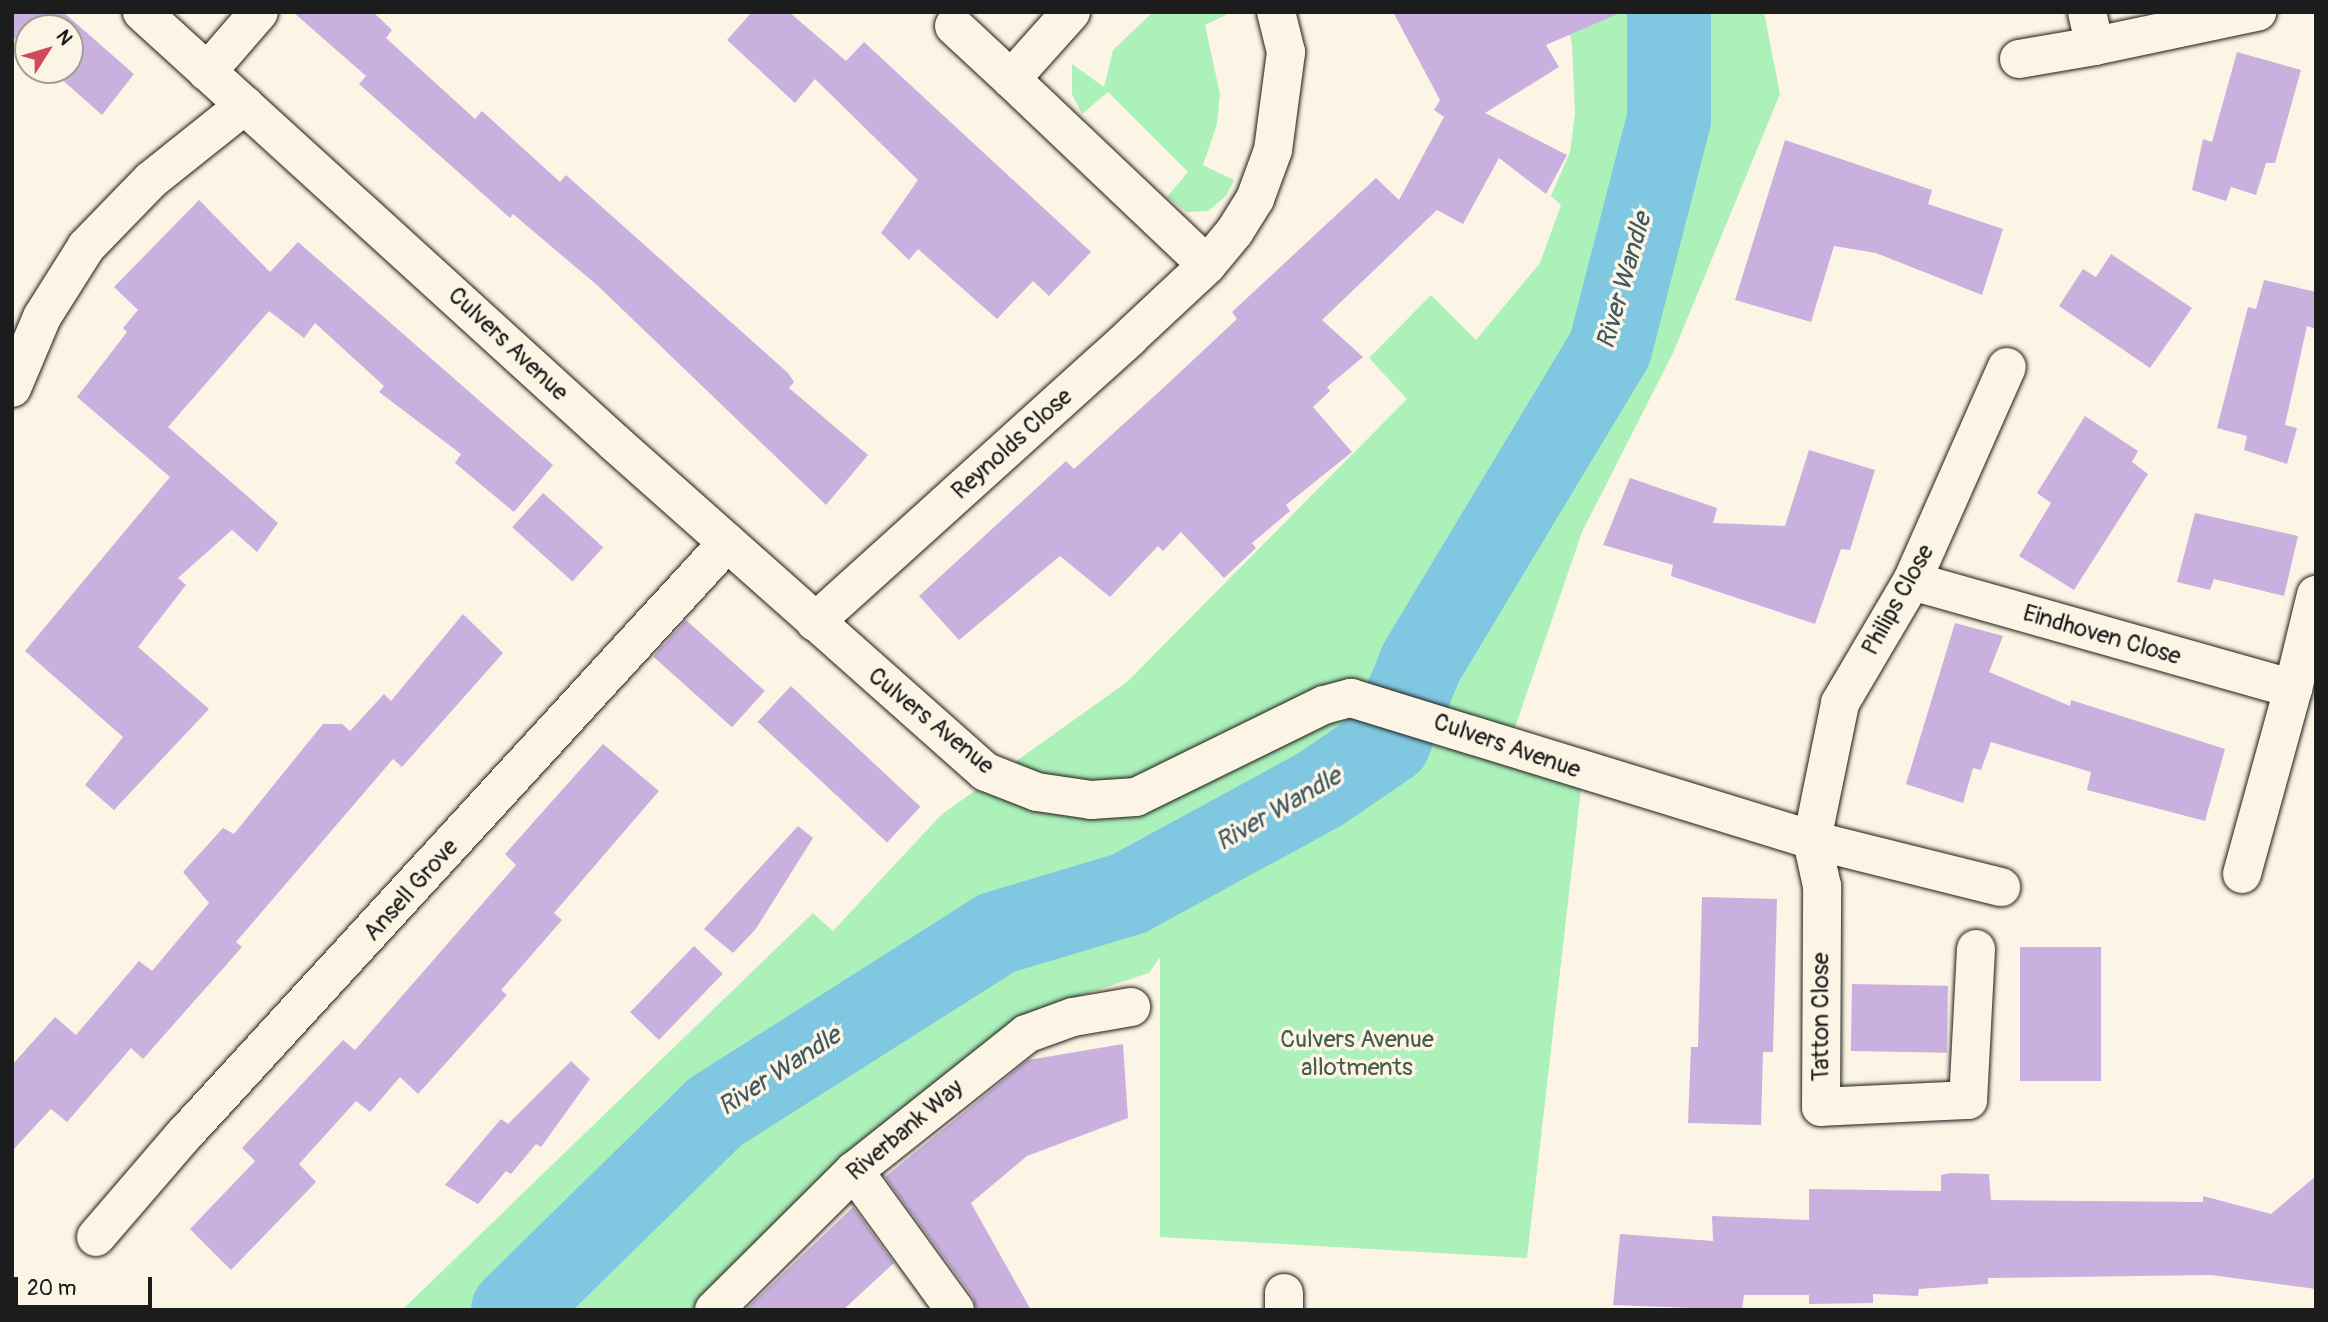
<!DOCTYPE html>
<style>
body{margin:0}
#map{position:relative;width:2328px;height:1322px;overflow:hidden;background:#fcf5e5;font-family:Pangolin,sans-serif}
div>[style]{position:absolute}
.green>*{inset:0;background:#acf0ba}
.river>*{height:84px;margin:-42px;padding:0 42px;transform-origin:42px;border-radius:42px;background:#80c8e1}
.building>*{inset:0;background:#cab0de;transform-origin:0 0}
.roads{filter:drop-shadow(0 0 2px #1c1c1c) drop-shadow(0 0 2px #1c1c1c)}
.street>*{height:38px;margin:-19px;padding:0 19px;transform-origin:19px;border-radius:19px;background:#fcf5e5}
span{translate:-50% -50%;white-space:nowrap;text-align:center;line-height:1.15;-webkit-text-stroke:7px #fcf5e5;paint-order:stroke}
.street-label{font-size:24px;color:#1c1c1c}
.park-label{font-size:24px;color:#475c4b}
.water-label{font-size:26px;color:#3f5861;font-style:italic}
.frame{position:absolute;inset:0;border:14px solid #1c1c1c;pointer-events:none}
.north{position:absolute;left:14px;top:14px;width:70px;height:70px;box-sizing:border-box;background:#fcf5e5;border:2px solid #a29e95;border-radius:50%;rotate:53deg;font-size:19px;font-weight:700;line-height:28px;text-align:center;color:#1c1c1c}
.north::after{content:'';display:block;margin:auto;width:24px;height:32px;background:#d1495b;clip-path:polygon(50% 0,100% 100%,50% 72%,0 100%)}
.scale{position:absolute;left:14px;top:1277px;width:138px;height:32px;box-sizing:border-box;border:4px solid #1c1c1c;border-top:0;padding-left:9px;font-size:21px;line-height:24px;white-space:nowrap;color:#1c1c1c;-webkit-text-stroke:5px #fcf5e5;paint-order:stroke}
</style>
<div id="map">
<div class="green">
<div style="clip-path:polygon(1153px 12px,1232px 12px,1205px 25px,1220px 94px,1217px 124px,1203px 165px,1234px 180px,1226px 196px,1208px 211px,1187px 212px,1167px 197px,1188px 172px,1108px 92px,1082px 114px,1072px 94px,1072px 64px,1104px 87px,1113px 50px)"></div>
<div style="clip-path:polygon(1565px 12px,1764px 12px,1780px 94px,1673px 353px,1582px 532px,1509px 745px,1583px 772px,1527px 1258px,1160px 1237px,1160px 957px,1149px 973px,1031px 1012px,697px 1310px,402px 1310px,813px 913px,833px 931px,941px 815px,1127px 682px,1407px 399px,1369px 358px,1431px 295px,1476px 340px,1540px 263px,1561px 205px,1551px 196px,1570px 152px,1575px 113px,1572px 44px)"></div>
</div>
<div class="river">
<div style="left:513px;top:1310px;width:283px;rotate:-44.4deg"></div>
<div style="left:715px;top:1112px;width:334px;rotate:-32.4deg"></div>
<div style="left:997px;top:933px;width:137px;rotate:-16.6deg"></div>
<div style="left:1128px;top:894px;width:217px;rotate:-28.6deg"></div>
<div style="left:1319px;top:790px;width:85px;rotate:-34.4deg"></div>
<div style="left:1389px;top:742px;width:85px;rotate:-67.9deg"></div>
<div style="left:1421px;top:663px;width:366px;rotate:-59deg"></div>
<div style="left:1610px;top:349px;width:236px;rotate:-75.6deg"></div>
<div style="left:1669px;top:120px;width:108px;rotate:-90deg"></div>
</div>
<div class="building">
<div style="clip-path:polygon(12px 12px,63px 12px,134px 74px,102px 115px,51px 70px,70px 70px,70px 28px,28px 28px,28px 50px,12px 36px)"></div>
<div style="clip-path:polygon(293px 12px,373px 12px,392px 30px,386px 38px,475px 119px,482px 111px,560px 182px,566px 175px,788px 373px,794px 382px,789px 388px,868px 455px,826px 505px,598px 286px,513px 214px,510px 218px,359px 84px,366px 76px)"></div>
<div style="clip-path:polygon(752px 12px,789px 12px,846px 61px,864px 42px,1091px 252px,1049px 296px,1033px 281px,997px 319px,918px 249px,909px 260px,881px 233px,918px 180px,815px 79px,795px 103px,727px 40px)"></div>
<div style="clip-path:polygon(1393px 12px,1622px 12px,1546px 45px,1559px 67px,1485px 113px,1567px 155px,1546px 194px,1499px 158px,1463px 224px,1437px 210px,1322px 320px,1363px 357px,1327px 387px,1330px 391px,1313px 407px,1352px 452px,1286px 505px,1290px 511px,1252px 543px,1256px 548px,1224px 578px,1181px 532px,1163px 551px,1158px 546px,1110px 597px,1060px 556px,959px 640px,919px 596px,1066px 461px,1074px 469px,1161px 390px,1237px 319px,1232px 312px,1376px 178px,1399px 200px,1444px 117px,1434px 110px,1440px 100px)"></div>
<div style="clip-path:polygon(2237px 52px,2301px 70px,2275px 163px,2266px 163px,2256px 195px,2231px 187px,2226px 201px,2192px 190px,2203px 139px,2212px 142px)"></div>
<div style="clip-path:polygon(1785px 140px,1932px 190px,1928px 204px,2003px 229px,1982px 295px,1876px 253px,1834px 246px,1811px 322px,1735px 300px)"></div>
<div style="clip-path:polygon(199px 200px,270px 272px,298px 242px,553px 465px,514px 512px,455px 463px,461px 454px,379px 392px,384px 386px,315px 323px,304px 338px,269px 311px,168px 427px,278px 523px,257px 552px,232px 530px,178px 578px,186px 585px,138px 647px,209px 709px,114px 810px,85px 785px,123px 737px,25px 651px,170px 477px,77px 397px,127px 332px,123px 328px,138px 310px,114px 287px)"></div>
<div style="clip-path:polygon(2111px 254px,2192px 308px,2150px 368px,2059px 306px,2083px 269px,2096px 277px)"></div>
<div style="clip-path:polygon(2264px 280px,2316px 292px,2316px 329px,2307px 326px,2285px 425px,2297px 428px,2287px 464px,2244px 450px,2247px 436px,2217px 428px,2248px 307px,2256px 309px)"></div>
<div style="clip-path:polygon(2085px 416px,2138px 451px,2132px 462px,2148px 474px,2074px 590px,2019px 556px,2051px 503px,2037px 493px)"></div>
<div style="clip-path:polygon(1809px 450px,1875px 470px,1850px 550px,1841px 549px,1815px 624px,1671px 576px,1673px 565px,1603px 545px,1630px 478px,1717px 508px,1713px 523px,1785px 526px)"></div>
<div style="left:543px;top:493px;width:81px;height:46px;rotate:42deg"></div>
<div style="clip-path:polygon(2195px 513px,2298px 536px,2284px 596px,2214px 579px,2210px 590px,2177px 582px)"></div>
<div style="clip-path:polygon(463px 614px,503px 653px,402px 767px,393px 759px,236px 942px,242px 947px,143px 1059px,131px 1048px,67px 1122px,51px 1109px,12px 1151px,12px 1065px,55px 1017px,76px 1035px,139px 961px,152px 971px,209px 903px,183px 872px,223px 828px,234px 834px,323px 724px,342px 724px,350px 731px,384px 694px,391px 701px)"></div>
<div style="left:686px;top:620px;width:106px;height:49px;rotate:42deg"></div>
<div style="clip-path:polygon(1955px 623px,2003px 636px,1989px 672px,2070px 706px,2071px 700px,2225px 749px,2205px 821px,2087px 790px,2091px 772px,1991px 742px,1981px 770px,1973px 768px,1963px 803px,1906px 784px)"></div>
<div style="left:791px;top:686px;width:177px;height:49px;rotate:43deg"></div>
<div style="clip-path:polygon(603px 744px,659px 791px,554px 913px,562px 920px,501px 990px,507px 995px,418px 1094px,400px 1077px,370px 1112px,356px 1101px,299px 1164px,316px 1182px,231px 1270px,190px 1229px,255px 1161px,242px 1148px,343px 1040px,355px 1050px,516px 865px,505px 854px)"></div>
<div style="clip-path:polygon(798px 826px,813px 838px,755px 930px,733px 953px,704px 929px)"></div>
<div style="clip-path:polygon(1702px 897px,1777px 899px,1773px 1052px,1763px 1052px,1761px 1125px,1688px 1123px,1691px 1047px,1698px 1047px)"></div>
<div style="left:694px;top:946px;width:40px;height:92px;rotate:44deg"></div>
<div style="left:2020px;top:947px;width:81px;height:134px"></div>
<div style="left:1852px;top:984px;width:96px;height:67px;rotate:1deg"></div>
<div style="clip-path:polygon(1123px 1044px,1128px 1118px,1027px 1156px,971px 1203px,1031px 1310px,977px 1310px,973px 1297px,885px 1177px,1028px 1060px)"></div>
<div style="clip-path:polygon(571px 1061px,590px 1079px,541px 1147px,536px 1144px,511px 1174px,506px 1171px,478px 1204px,445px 1185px,501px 1119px,508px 1124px)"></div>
<div style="clip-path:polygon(1950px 1173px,1989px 1174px,1991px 1200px,2203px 1202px,2203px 1196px,2271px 1214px,2316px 1176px,2316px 1289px,2211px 1275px,1988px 1278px,1988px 1284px,1919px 1289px,1918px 1296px,1873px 1294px,1873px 1303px,1809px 1304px,1809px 1295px,1744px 1295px,1742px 1310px,1613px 1305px,1620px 1234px,1713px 1241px,1712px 1216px,1809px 1220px,1809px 1189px,1941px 1191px,1941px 1175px)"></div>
<div style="clip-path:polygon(853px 1207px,894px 1263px,843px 1310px,745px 1310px)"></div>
</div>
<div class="roads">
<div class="street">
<div style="left:142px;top:12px;width:639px;rotate:42.33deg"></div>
<div style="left:614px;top:442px;width:497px;rotate:41.6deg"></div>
<div style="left:986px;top:772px;width:55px;rotate:21.4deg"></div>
<div style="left:1037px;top:792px;width:55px;rotate:8.4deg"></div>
<div style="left:1091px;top:800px;width:45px;rotate:-3.8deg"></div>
<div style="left:1136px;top:797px;width:209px;rotate:-26.1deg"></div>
<div style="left:1324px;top:705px;width:28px;rotate:-15deg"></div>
<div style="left:1351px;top:698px;width:482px;rotate:17.1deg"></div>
<div style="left:1812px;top:840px;width:195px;rotate:14deg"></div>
<div style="left:1071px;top:12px;width:90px;rotate:131.8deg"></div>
<div style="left:1011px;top:79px;width:270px;rotate:43.5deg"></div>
<div style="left:2087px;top:12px;width:35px;rotate:77deg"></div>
<div style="left:2095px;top:46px;width:166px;rotate:-11.9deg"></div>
<div style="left:954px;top:26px;width:78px;rotate:42.9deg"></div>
<div style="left:2019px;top:59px;width:77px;rotate:-9.7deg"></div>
<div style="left:207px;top:72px;width:79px;rotate:-49.1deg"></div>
<div style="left:12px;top:388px;width:77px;rotate:-67.1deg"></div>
<div style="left:42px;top:317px;width:83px;rotate:-57.8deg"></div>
<div style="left:86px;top:247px;width:93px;rotate:-45.9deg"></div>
<div style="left:151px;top:180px;width:120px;rotate:-38.6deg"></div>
<div style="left:1912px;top:581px;width:396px;rotate:15.8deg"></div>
<div style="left:2293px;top:689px;width:97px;rotate:-76.3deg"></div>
<div style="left:815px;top:622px;width:425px;rotate:-42.1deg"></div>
<div style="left:1130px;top:337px;width:105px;rotate:-43.1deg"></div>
<div style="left:1207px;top:265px;width:44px;rotate:-50.5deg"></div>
<div style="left:1235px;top:231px;width:38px;rotate:-58deg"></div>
<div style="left:1255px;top:199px;width:52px;rotate:-69.8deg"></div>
<div style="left:1273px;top:150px;width:99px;rotate:-82.4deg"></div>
<div style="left:1286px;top:52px;width:41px;rotate:-104deg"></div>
<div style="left:2242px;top:874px;width:192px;rotate:-74.6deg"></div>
<div style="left:1976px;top:949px;width:151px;rotate:93deg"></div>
<div style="left:1968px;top:1100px;width:147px;rotate:177.3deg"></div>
<div style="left:1821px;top:1107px;width:221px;rotate:-89.7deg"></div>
<div style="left:1822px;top:886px;width:47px;rotate:-102.3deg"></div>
<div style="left:1812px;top:840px;width:140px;rotate:-78.4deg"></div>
<div style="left:1840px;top:703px;width:142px;rotate:-59.5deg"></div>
<div style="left:1912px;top:581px;width:234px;rotate:-66.1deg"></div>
<div style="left:854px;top:1171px;width:172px;rotate:54deg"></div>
<div style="left:96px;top:1237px;width:133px;rotate:-49.3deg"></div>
<div style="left:183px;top:1136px;width:805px;rotate:-47.47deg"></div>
<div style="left:714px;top:1310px;width:197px;rotate:-44.8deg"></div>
<div style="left:854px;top:1171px;width:220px;rotate:-38.5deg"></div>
<div style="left:1026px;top:1034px;width:50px;rotate:-19.9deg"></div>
<div style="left:1073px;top:1017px;width:59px;rotate:-9.8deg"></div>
<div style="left:1284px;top:1310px;width:17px;rotate:-90deg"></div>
</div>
</div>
<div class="street-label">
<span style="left:508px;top:344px;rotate:43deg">Culvers Avenue</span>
<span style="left:1012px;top:444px;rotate:-42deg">Reynolds Close</span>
<span style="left:1898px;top:600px;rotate:-61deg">Philips Close</span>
<span style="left:2102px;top:635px;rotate:16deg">Eindhoven Close</span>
<span style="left:931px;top:721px;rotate:39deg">Culvers Avenue</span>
<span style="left:1507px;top:746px;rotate:19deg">Culvers Avenue</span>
<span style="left:411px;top:890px;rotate:-48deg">Ansell Grove</span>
<span style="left:1821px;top:1017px;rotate:-90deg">Tatton Close</span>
<span style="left:905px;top:1130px;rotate:-40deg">Riverbank Way</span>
</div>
<div class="park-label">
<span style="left:1357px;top:1054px">Culvers Avenue<br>allotments</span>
</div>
<div class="water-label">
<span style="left:1625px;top:281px;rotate:-74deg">River Wandle</span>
<span style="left:1279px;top:810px;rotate:-30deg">River Wandle</span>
<span style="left:780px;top:1072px;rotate:-33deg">River Wandle</span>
</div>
<div class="frame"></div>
<div class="north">N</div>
<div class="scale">20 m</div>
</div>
